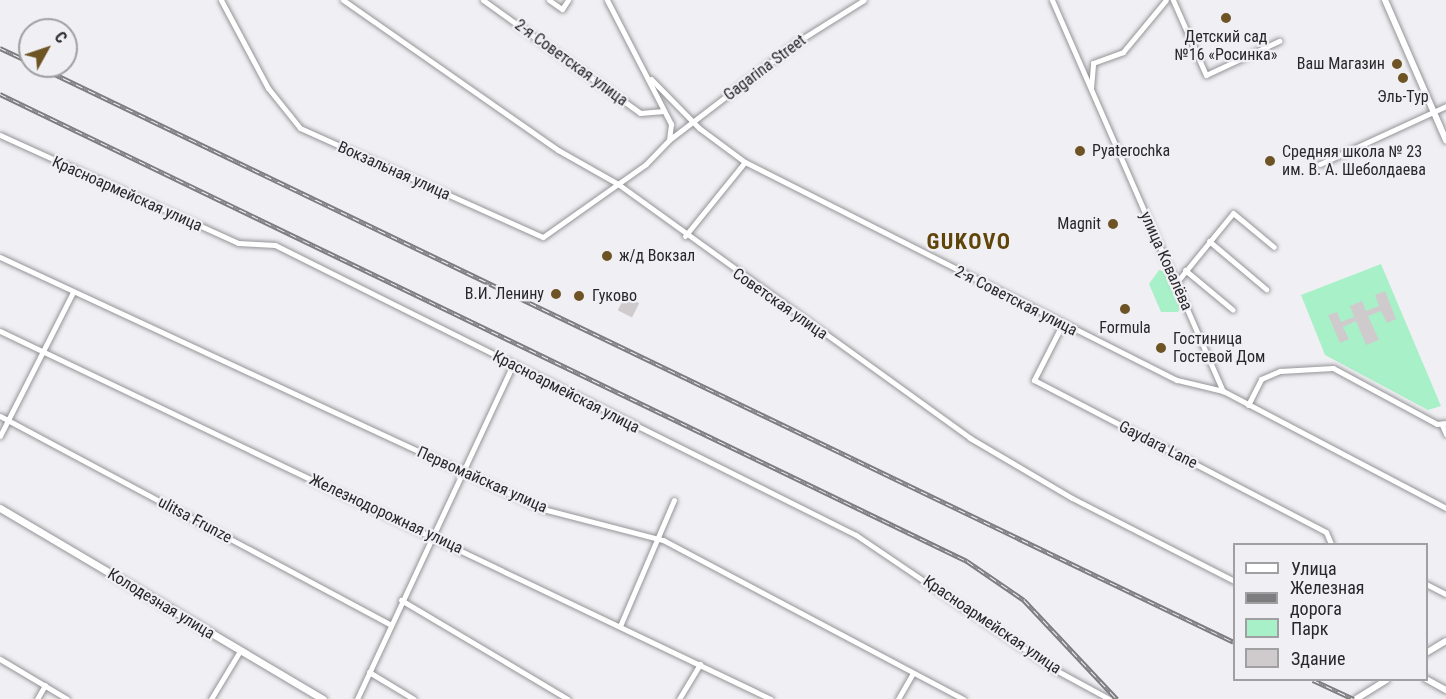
<!DOCTYPE html>
<meta charset="utf-8">
<style>
body{margin:0}
#map{position:relative;width:1446px;height:699px;overflow:hidden;background:#f0f0f4;font-family:"Roboto Condensed",sans-serif}
div>[style]{position:absolute}
.green>*{inset:0;background:#a8f0c8}
.building>*{inset:0;background:#cfcbcd;transform-origin:0 0}
.roads{filter:drop-shadow(0 0 2px #949498) drop-shadow(0 0 2px #949498)}
.minor>*{height:5px;margin:-2.5px;padding:0 2.5px;transform-origin:2.5px;border-radius:2.5px;background:#fff}
.tertiary>*{height:6px;margin:-3px;padding:0 3px;transform-origin:3px;border-radius:3px;background:#fff}
.secondary>*{height:7px;margin:-3.5px;padding:0 3.5px;transform-origin:3.5px;border-radius:3.5px;background:#fff}
.rail>*{height:4.5px;margin-top:-2.25px;transform-origin:0;background:repeating-linear-gradient(90deg,#f0f0f4 0 7px,#7d7d80 0 14px);box-sizing:border-box;border-block:2px solid #7d7d80}
.dots>*{width:16px;height:16px;translate:-50% -50%;box-sizing:border-box;border:3px solid #f0f0f4;border-radius:50%}
span{translate:-50% -50%;white-space:nowrap;text-align:center;line-height:1.15;-webkit-text-stroke:4.5px #f0f0f4;paint-order:stroke}
.poi-label{font-size:16px;color:#28282a}
.right{translate:-100% -50%;text-align:right}
.left{translate:0 -50%;text-align:left}
.street-label{font-size:16px;color:#28282a}
.district-label{font-size:22px;color:#604408;font-weight:700;letter-spacing:1.5px}
.legend{position:absolute;left:1233px;top:543px;width:195px;height:138px;box-sizing:border-box;background:#f0f0f4;border:2px solid #a0a0a3;margin:0;padding:8px 10px;list-style:none;font-size:18px;color:#28282a}
.legend li{display:flex;align-items:center;gap:12px;height:30px}
.legend b{width:30px;border:2px solid #a0a0a3}
.north{position:absolute;left:18px;top:18px;width:60px;height:60px;box-sizing:border-box;background:#f0f0f4;border:2px solid #a0a0a3;border-radius:50%;rotate:50deg;font-size:16px;font-weight:700;line-height:24px;text-align:center;color:#28282a}
.north::after{content:'';display:block;margin:auto;width:21px;height:27px;background:#6e5425;clip-path:polygon(50% 0,100% 100%,50% 72%,0 100%)}
</style>
<div id="map">
<div class="green">
<div style="clip-path:polygon(1381px 264px,1441px 406px,1428px 410px,1325px 355px,1301px 295px)"></div>
<div style="clip-path:polygon(1159px 270px,1169px 273px,1182px 305px,1178px 312px,1161px 312px,1149px 284px)"></div>
</div>
<div class="building">
<div style="clip-path:polygon(1385px 291px,1396px 319px,1387px 323px,1381px 311px,1368px 316px,1379px 340px,1366px 345px,1356px 321px,1343px 327px,1349px 339px,1340px 343px,1328px 315px,1337px 312px,1341px 322px,1354px 317px,1350px 306px,1362px 301px,1366px 311px,1379px 306px,1375px 295px)"></div>
<div style="left:625px;top:296px;width:16px;height:16px;rotate:27deg"></div>
</div>
<div class="roads">
<div class="minor">
<div style="left:221px;top:0;width:100px;rotate:61.9deg"></div>
<div style="left:268px;top:88px;width:51px;rotate:51.3deg"></div>
<div style="left:300px;top:128px;width:266px;rotate:24.2deg"></div>
<div style="left:543px;top:237px;width:126px;rotate:-35.3deg"></div>
<div style="left:646px;top:164px;width:33px;rotate:-46deg"></div>
<div style="left:669px;top:140px;width:165px;rotate:-37.4deg"></div>
<div style="left:800px;top:40px;width:75px;rotate:-32deg"></div>
<div style="left:343px;top:0;width:262px;rotate:34.9deg"></div>
<div style="left:558px;top:150px;width:69px;rotate:29.5deg"></div>
<div style="left:618px;top:184px;width:434px;rotate:35.8deg"></div>
<div style="left:970px;top:438px;width:118px;rotate:30.5deg"></div>
<div style="left:1072px;top:498px;width:182px;rotate:27.1deg"></div>
<div style="left:483px;top:0;width:193px;rotate:35.7deg"></div>
<div style="left:640px;top:113px;width:24px;rotate:-5deg"></div>
<div style="left:549px;top:0;width:16px;rotate:35deg"></div>
<div style="left:562px;top:9px;width:11px;rotate:-56deg"></div>
<div style="left:607px;top:0;width:140px;rotate:62.7deg"></div>
<div style="left:671px;top:124px;width:16px;rotate:97deg"></div>
<div style="left:1052px;top:0;width:427px;rotate:66.4deg"></div>
<div style="left:1223px;top:391px;width:252px;rotate:27.7deg"></div>
<div style="left:1173px;top:0;width:82px;rotate:66.3deg"></div>
<div style="left:1206px;top:75px;width:81px;rotate:-25deg"></div>
<div style="left:651px;top:79px;width:69px;rotate:45.6deg"></div>
<div style="left:699px;top:128px;width:57px;rotate:36.5deg"></div>
<div style="left:745px;top:162px;width:484px;rotate:26.8deg"></div>
<div style="left:1177px;top:380px;width:47px;rotate:13.4deg"></div>
<div style="left:1091px;top:88px;width:25px;rotate:-85deg"></div>
<div style="left:1093px;top:63px;width:32px;rotate:-20deg"></div>
<div style="left:1123px;top:52px;width:67px;rotate:-50.4deg"></div>
<div style="left:0;top:135px;width:261px;rotate:24.4deg"></div>
<div style="left:238px;top:243px;width:37px;rotate:3deg"></div>
<div style="left:275px;top:245px;width:649px;rotate:26.53deg"></div>
<div style="left:856px;top:535px;width:239px;rotate:34.1deg"></div>
<div style="left:1054px;top:669px;width:63px;rotate:28.6deg"></div>
<div style="left:1320px;top:164px;width:139px;rotate:-24.7deg"></div>
<div style="left:685px;top:236px;width:95px;rotate:-51deg"></div>
<div style="left:1209px;top:241px;width:75px;rotate:40.1deg"></div>
<div style="left:0;top:257px;width:599px;rotate:24.9deg"></div>
<div style="left:543px;top:509px;width:124px;rotate:14.5deg"></div>
<div style="left:663px;top:540px;width:340px;rotate:27.9deg"></div>
<div style="left:1185px;top:270px;width:62px;rotate:39.8deg"></div>
<div style="left:1176px;top:283px;width:90px;rotate:-50.8deg"></div>
<div style="left:1233px;top:213px;width:53px;rotate:39.7deg"></div>
<div style="left:1062px;top:325px;width:62px;rotate:117deg"></div>
<div style="left:1034px;top:380px;width:329px;rotate:27.5deg"></div>
<div style="left:1326px;top:532px;width:13px;rotate:67deg"></div>
<div style="left:0;top:331px;width:854px;rotate:25.52deg"></div>
<div style="left:1248px;top:405px;width:29px;rotate:-63deg"></div>
<div style="left:1261px;top:379px;width:21px;rotate:-23deg"></div>
<div style="left:1280px;top:371px;width:53px;rotate:-3.2deg"></div>
<div style="left:1333px;top:368px;width:118px;rotate:28.3deg"></div>
<div style="left:1437px;top:424px;width:9px;rotate:-6deg"></div>
<div style="left:0;top:416px;width:442px;rotate:28.1deg"></div>
<div style="left:1442px;top:425px;width:10px;rotate:66deg"></div>
<div style="left:0;top:436px;width:161px;rotate:-63.1deg"></div>
<div style="left:1426px;top:584px;width:22px;rotate:27deg"></div>
<div style="left:401px;top:600px;width:194px;rotate:30.7deg"></div>
<div style="left:620px;top:626px;width:137px;rotate:-66.8deg"></div>
<div style="left:0;top:659px;width:78px;rotate:30.8deg"></div>
<div style="left:369px;top:672px;width:52px;rotate:31deg"></div>
<div style="left:37px;top:699px;width:16px;rotate:-60deg"></div>
<div style="left:211px;top:699px;width:56px;rotate:-58.9deg"></div>
<div style="left:357px;top:699px;width:369px;rotate:-65deg"></div>
<div style="left:679px;top:699px;width:41px;rotate:-59deg"></div>
<div style="left:898px;top:699px;width:30px;rotate:-60deg"></div>
</div>
<div class="tertiary">
<div style="left:1385px;top:0;width:153px;rotate:66.5deg"></div>
<div style="left:1426px;top:653px;width:23px;rotate:-31deg"></div>
<div style="left:1426px;top:679px;width:23px;rotate:29deg"></div>
<div style="left:1356px;top:699px;width:36px;rotate:-32deg"></div>
</div>
<div class="secondary">
<div style="left:0;top:508px;width:375px;rotate:30.6deg"></div>
</div>
</div>
<div class="rail">
<div style="left:0;top:48px;width:33px;rotate:25deg"></div>
<div style="left:38px;top:66px;width:1327px;rotate:25.72deg"></div>
<div style="left:0;top:94px;width:1074px;rotate:25.78deg"></div>
<div style="left:967px;top:561px;width:69px;rotate:34.4deg"></div>
<div style="left:1024px;top:600px;width:136px;rotate:46.8deg"></div>
<div style="left:1313px;top:680px;width:45px;rotate:24.9deg"></div>
</div>
<div class="dots">
<div style="left:1226px;top:18px;background:#6e5425"></div>
<div style="left:1397px;top:64px;background:#6e5425"></div>
<div style="left:1403px;top:78px;background:#6e5425"></div>
<div style="left:1080px;top:151px;background:#6e5425"></div>
<div style="left:1270px;top:161px;background:#6e5425"></div>
<div style="left:1113px;top:224px;background:#6e5425"></div>
<div style="left:607px;top:256px;background:#6e5425"></div>
<div style="left:556px;top:294px;background:#6e5425"></div>
<div style="left:579px;top:296px;background:#6e5425"></div>
<div style="left:1125px;top:309px;background:#6e5425"></div>
<div style="left:1161px;top:348px;background:#6e5425"></div>
</div>
<div class="poi-label">
<span style="left:1226px;top:46px">Детский сад<br>№16 «Росинка»</span>
<span class="right" style="left:1385px;top:64px">Ваш Магазин</span>
<span style="left:1403px;top:97px">Эль-Тур</span>
<span class="left" style="left:1092px;top:151px">Pyaterochka</span>
<span class="left" style="left:1282px;top:161px">Средняя школа № 23<br>им. В. А. Шеболдаева</span>
<span class="right" style="left:1101px;top:224px">Magnit</span>
<span class="left" style="left:619px;top:256px">ж/д Вокзал</span>
<span class="right" style="left:544px;top:294px">В.И. Ленину</span>
<span class="left" style="left:592px;top:296px">Гуково</span>
<span style="left:1125px;top:328px">Formula</span>
<span class="left" style="left:1173px;top:348px">Гостиница<br>Гостевой Дом</span>
</div>
<div class="street-label">
<span style="left:571px;top:63px;rotate:36deg">2-я Советская улица</span>
<span style="left:765px;top:68px;rotate:-37deg">Gagarina Street</span>
<span style="left:394px;top:171px;rotate:24deg">Вокзальная улица</span>
<span style="left:127px;top:194px;rotate:24deg">Красноармейская улица</span>
<span style="left:1166px;top:261px;rotate:66deg">улица Ковалёва</span>
<span style="left:1016px;top:301px;rotate:27deg">2-я Советская улица</span>
<span style="left:780px;top:304px;rotate:35deg">Советская улица</span>
<span style="left:566px;top:392px;rotate:27deg">Красноармейская улица</span>
<span style="left:1158px;top:445px;rotate:27deg">Gaydara Lane</span>
<span style="left:482px;top:480px;rotate:24deg">Первомайская улица</span>
<span style="left:386px;top:514px;rotate:25deg">Железнодорожная улица</span>
<span style="left:195px;top:520px;rotate:28deg">ulitsa Frunze</span>
<span style="left:161px;top:604px;rotate:31deg">Колодезная улица</span>
<span style="left:992px;top:625px;rotate:34deg">Красноармейская улица</span>
</div>
<div class="district-label">
<span style="left:969px;top:242px">GUKOVO</span>
</div>
<ul class="legend">
<li><b style="height:8px;background:#fff"></b>Улица</li>
<li><b style="height:8px;background:#7d7d80"></b>Железная дорога</li>
<li><b style="height:16px;background:#a8f0c8"></b>Парк</li>
<li><b style="height:16px;background:#cfcbcd"></b>Здание</li>
</ul>
<div class="north">С</div>
</div>
